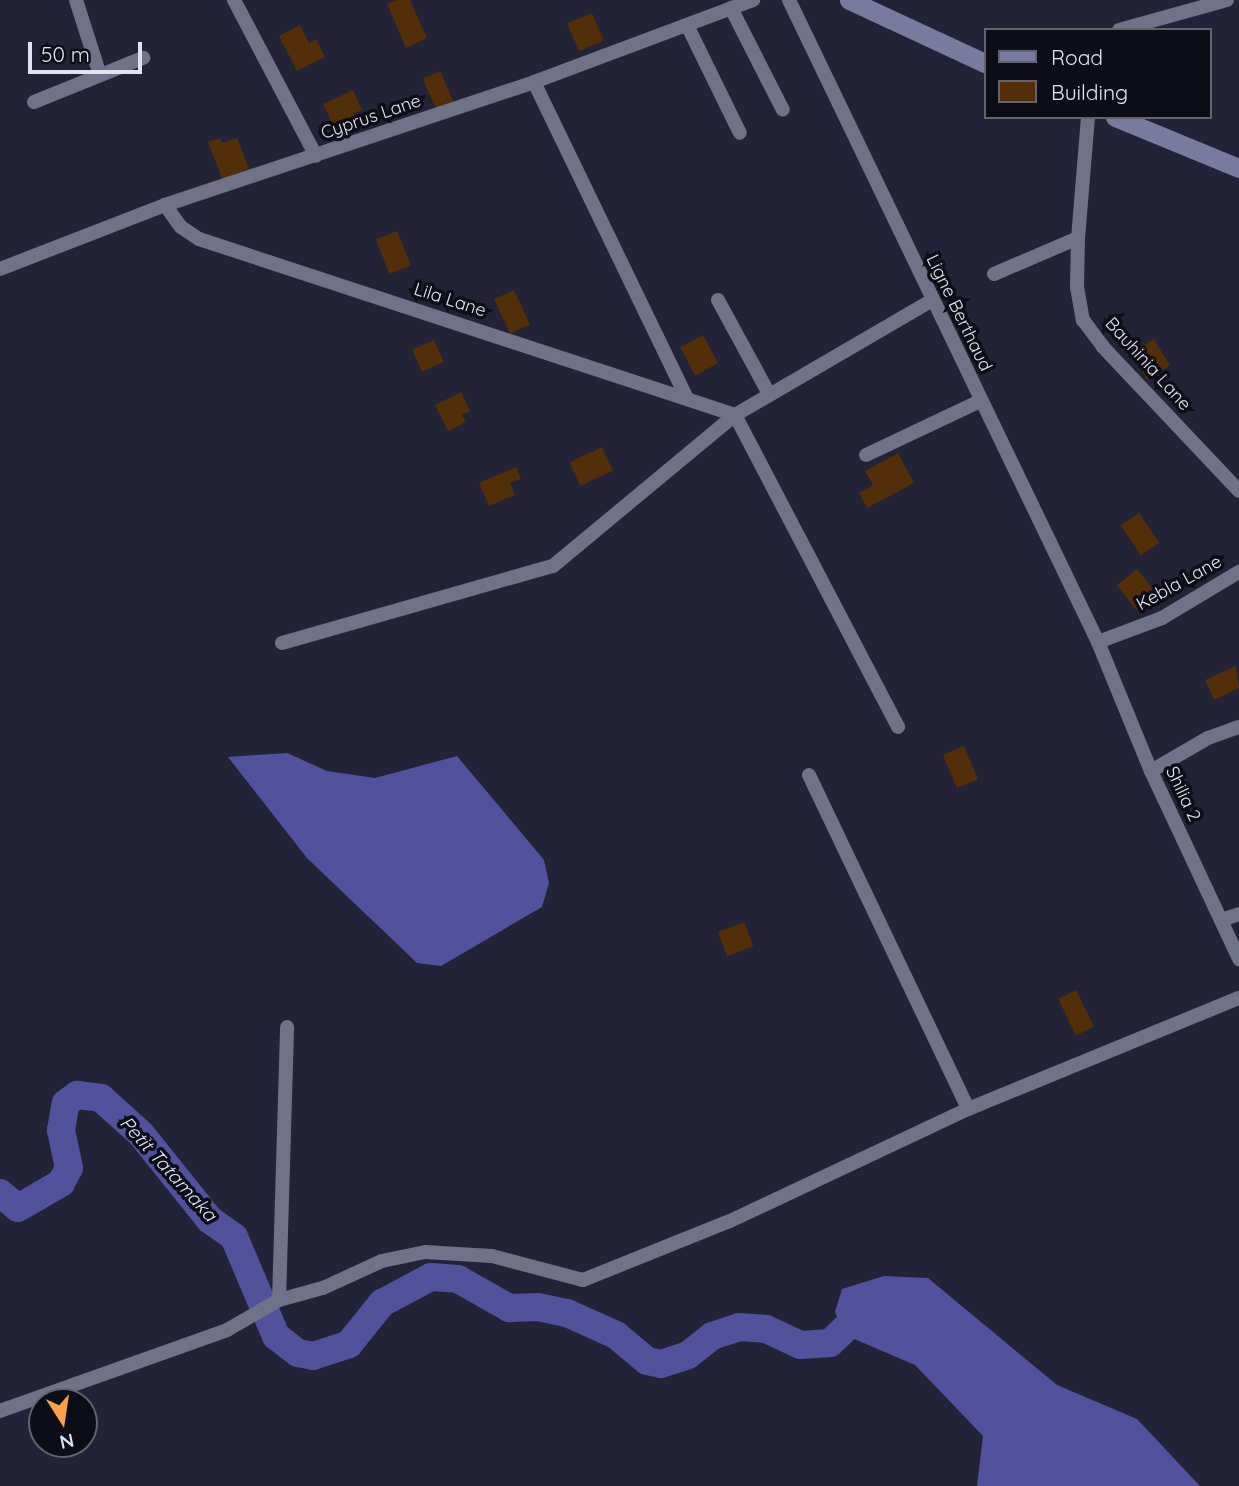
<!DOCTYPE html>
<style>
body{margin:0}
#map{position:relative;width:1239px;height:1486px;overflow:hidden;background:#222337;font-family:Quicksand,sans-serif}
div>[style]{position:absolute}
.forest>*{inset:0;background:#51519d}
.river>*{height:28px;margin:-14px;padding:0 14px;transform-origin:14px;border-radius:14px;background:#51519c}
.building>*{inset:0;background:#522e09;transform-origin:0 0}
.street>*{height:14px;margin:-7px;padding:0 7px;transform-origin:7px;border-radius:7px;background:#70728a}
.secondary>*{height:19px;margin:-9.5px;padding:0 9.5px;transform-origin:9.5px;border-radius:9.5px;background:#787b9e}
span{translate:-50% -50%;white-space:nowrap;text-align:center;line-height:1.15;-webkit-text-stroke:7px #0c0d16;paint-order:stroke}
.street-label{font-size:18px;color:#e1e3f0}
.water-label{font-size:19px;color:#e0e2f8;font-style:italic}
.legend{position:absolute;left:984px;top:28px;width:228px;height:91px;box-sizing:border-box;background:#0c0d16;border:2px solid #61636d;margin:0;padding:9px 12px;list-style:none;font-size:21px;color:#e1e3f0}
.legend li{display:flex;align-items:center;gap:14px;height:35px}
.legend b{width:35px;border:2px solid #61636d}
.north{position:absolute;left:28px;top:1388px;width:70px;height:70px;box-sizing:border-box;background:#0c0d16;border:2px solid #61636d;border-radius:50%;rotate:168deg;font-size:19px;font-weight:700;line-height:28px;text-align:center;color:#e1e3f0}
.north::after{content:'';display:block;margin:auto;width:24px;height:32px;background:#f9a04c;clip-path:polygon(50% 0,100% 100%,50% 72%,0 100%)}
.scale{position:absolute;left:28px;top:42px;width:114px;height:32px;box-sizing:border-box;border:4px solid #e1e3f0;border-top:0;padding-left:9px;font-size:21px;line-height:24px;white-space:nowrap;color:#e1e3f0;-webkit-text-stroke:5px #0c0d16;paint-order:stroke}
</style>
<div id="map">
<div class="forest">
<div style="clip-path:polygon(287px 753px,327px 771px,375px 778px,457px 756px,544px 860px,549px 883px,542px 907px,441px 966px,417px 963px,307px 858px,228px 757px)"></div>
<div style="clip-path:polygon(884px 1276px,928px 1278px,1057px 1385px,1137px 1419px,1200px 1486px,977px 1486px,983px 1436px,915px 1365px,845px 1335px,835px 1312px,842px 1289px)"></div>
</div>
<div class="river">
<div style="left:0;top:1193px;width:23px;rotate:40deg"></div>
<div style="left:18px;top:1208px;width:50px;rotate:-30.2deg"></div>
<div style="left:61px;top:1183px;width:17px;rotate:-62deg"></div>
<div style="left:69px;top:1168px;width:39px;rotate:-102deg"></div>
<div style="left:61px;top:1130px;width:27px;rotate:-80deg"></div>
<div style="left:66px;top:1103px;width:14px;rotate:-36deg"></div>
<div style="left:77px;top:1095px;width:24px;rotate:7deg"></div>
<div style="left:101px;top:1098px;width:54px;rotate:42deg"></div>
<div style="left:141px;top:1134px;width:110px;rotate:51.3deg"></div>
<div style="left:210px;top:1220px;width:29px;rotate:35deg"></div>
<div style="left:234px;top:1237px;width:108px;rotate:67deg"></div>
<div style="left:276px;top:1336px;width:28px;rotate:38deg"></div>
<div style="left:298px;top:1353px;width:15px;rotate:11deg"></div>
<div style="left:313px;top:1356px;width:38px;rotate:-18deg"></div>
<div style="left:349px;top:1344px;width:53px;rotate:-51.2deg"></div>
<div style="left:382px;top:1303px;width:55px;rotate:-28deg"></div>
<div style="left:431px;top:1277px;width:27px;rotate:4deg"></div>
<div style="left:458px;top:1279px;width:59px;rotate:29.6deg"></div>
<div style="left:509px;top:1308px;width:29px;rotate:-2deg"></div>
<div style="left:538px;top:1307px;width:30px;rotate:12deg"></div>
<div style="left:567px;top:1313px;width:54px;rotate:24.2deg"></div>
<div style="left:616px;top:1335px;width:40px;rotate:40deg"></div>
<div style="left:647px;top:1361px;width:14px;rotate:12deg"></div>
<div style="left:661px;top:1364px;width:28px;rotate:-18deg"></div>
<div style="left:688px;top:1355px;width:31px;rotate:-38deg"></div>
<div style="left:712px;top:1336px;width:28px;rotate:-18deg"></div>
<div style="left:739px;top:1327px;width:27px;rotate:4deg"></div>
<div style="left:766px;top:1329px;width:38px;rotate:25deg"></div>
<div style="left:801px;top:1345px;width:29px;rotate:-4deg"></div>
<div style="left:830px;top:1343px;width:58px;rotate:-43.6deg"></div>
<div style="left:872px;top:1303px;width:27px;rotate:-8deg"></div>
<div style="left:899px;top:1299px;width:54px;rotate:29deg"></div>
<div style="left:946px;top:1325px;width:30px;rotate:44deg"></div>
<div style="left:968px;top:1346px;width:64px;rotate:54.6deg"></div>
<div style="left:1005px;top:1398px;width:57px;rotate:42.1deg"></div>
<div style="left:1047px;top:1436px;width:99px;rotate:30.2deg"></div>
</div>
<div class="building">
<div style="clip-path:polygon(396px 0,410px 0,427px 38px,406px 48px,387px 4px)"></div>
<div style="left:592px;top:13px;width:30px;height:27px;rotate:67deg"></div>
<div style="clip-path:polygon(300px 25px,309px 43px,316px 39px,325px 57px,297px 71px,279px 36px)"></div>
<div style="left:440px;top:71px;width:36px;height:19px;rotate:66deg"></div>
<div style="clip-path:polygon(353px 90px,362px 110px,353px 114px,357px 122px,336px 131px,323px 104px)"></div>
<div style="clip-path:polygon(220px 138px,222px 143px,237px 138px,249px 169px,222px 179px,208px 142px)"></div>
<div style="left:397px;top:231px;width:37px;height:23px;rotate:68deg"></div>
<div style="left:514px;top:290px;width:38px;height:22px;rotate:65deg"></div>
<div style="left:703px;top:335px;width:32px;height:26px;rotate:62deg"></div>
<div style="left:1154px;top:339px;width:31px;height:27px;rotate:59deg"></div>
<div style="left:434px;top:340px;width:24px;height:24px;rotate:66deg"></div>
<div style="clip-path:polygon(461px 392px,470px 411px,462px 415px,466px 422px,448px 431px,435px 405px)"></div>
<div style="left:602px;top:447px;width:26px;height:36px;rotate:65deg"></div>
<div style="clip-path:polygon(898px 453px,914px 483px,867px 508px,859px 493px,873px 485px,865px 471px)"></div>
<div style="clip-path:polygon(516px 467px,521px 479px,510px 483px,515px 495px,489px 506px,479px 483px)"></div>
<div style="left:1139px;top:513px;width:36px;height:22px;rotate:56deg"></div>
<div style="left:1137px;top:569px;width:32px;height:26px;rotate:51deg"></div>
<div style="clip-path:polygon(1236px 666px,1239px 688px,1214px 700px,1205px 680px)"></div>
<div style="left:964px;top:746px;width:36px;height:23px;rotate:67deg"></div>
<div style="left:744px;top:922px;width:26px;height:28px;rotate:69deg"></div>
<div style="left:1076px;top:990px;width:41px;height:20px;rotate:64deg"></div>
</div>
<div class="street">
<div style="left:76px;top:0;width:76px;rotate:72.3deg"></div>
<div style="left:234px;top:0;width:176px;rotate:62.3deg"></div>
<div style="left:789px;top:0;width:712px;rotate:64.3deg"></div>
<div style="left:1098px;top:642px;width:139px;rotate:67.7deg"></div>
<div style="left:1151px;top:771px;width:208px;rotate:64.9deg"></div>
<div style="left:731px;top:8px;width:114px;rotate:63deg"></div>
<div style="left:687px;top:25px;width:120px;rotate:63.9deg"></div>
<div style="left:1119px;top:30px;width:112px;rotate:-15.5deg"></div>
<div style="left:534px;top:82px;width:350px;rotate:64.2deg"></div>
<div style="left:34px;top:102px;width:118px;rotate:-22deg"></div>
<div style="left:1088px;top:117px;width:121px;rotate:94.7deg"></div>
<div style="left:1078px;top:238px;width:49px;rotate:91.2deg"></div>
<div style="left:1077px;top:287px;width:34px;rotate:80deg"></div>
<div style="left:1083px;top:320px;width:34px;rotate:53deg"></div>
<div style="left:1103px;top:347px;width:198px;rotate:46.6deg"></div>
<div style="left:165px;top:205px;width:27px;rotate:54deg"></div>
<div style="left:181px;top:227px;width:22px;rotate:34deg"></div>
<div style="left:199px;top:239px;width:564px;rotate:18.18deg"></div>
<div style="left:735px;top:415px;width:352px;rotate:62.4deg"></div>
<div style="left:0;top:269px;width:177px;rotate:-21.2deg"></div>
<div style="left:165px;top:205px;width:389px;rotate:-18.4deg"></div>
<div style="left:534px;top:82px;width:234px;rotate:-20.5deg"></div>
<div style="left:994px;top:274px;width:91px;rotate:-23.2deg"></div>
<div style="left:718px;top:300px;width:107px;rotate:61.5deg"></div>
<div style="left:866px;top:455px;width:126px;rotate:-25.3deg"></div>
<div style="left:1098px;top:642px;width:68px;rotate:-20.6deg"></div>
<div style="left:1162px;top:618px;width:90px;rotate:-30.9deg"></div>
<div style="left:282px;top:643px;width:282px;rotate:-15.9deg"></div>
<div style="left:553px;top:566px;width:236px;rotate:-39.7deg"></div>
<div style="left:735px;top:415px;width:227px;rotate:-30.2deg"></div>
<div style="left:1151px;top:771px;width:66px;rotate:-30.1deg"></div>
<div style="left:1208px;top:738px;width:33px;rotate:-20deg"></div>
<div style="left:809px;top:775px;width:370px;rotate:64.5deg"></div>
<div style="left:1221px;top:920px;width:19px;rotate:-18deg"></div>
<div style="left:279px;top:1300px;width:46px;rotate:-15.3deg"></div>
<div style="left:323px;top:1288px;width:65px;rotate:-24.6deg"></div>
<div style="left:382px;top:1261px;width:44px;rotate:-11.8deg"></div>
<div style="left:425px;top:1252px;width:67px;rotate:3.4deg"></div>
<div style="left:492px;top:1256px;width:94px;rotate:14.8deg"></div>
<div style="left:583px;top:1280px;width:158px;rotate:-21.9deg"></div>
<div style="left:730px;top:1221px;width:263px;rotate:-25.2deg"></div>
<div style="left:968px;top:1109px;width:293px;rotate:-22.3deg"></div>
<div style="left:0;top:1411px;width:241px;rotate:-19.6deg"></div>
<div style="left:227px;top:1330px;width:60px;rotate:-30deg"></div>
<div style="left:279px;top:1300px;width:273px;rotate:-88.3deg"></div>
</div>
<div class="secondary">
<div style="left:849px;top:0;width:150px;rotate:24.9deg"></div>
<div style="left:1115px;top:117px;width:134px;rotate:22.4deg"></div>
</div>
<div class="street-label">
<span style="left:371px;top:117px;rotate:-19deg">Cyprus Lane</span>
<span style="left:450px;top:300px;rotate:18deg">Lila Lane</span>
<span style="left:959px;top:313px;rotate:64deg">Ligne Berthaud</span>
<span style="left:1148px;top:364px;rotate:48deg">Bauhinia Lane</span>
<span style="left:1179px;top:583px;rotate:-29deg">Kebla Lane</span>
<span style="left:1183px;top:794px;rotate:65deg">Shilia 2</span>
</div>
<div class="water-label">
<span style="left:168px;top:1169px;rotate:48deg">Petit Tatamaka</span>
</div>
<ul class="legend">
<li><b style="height:9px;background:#787b9e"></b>Road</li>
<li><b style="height:19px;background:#522e09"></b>Building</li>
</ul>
<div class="north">N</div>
<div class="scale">50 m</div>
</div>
